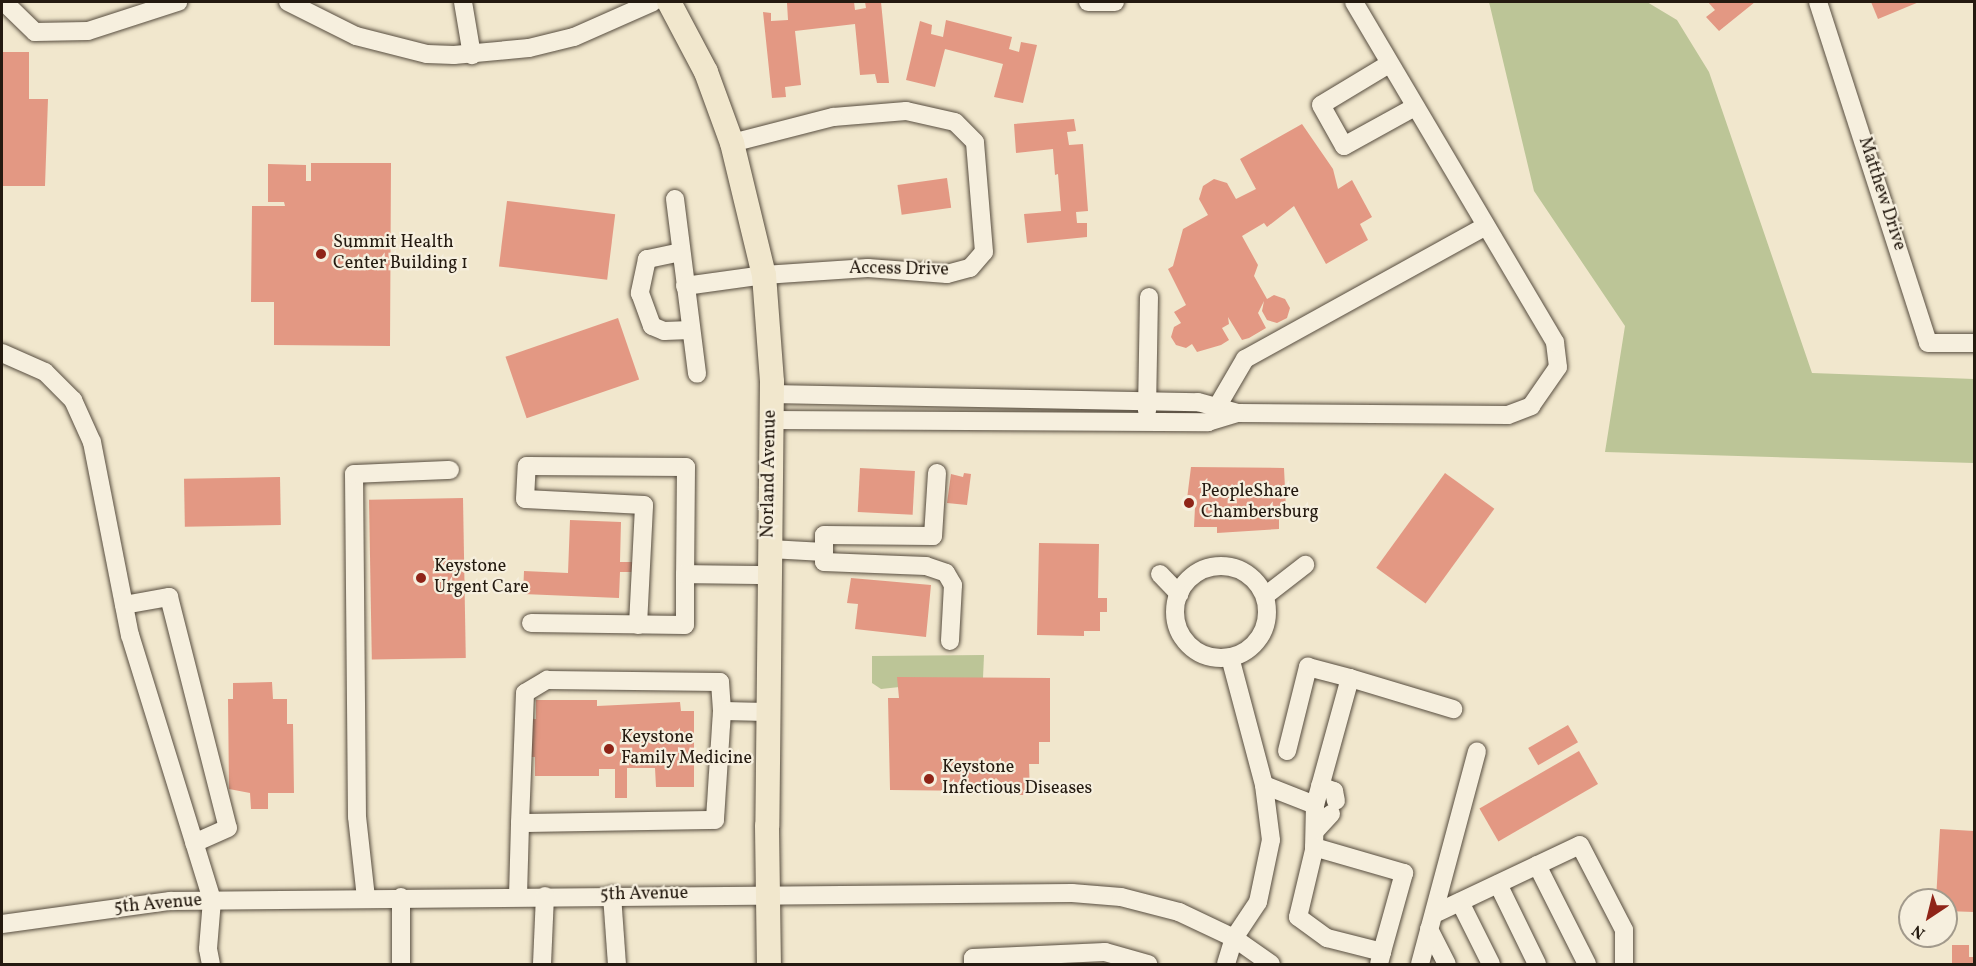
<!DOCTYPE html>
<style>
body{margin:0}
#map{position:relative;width:1976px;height:966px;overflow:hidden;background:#f1e7cd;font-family:Vollkorn,serif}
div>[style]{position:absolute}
.green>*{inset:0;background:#bcc597}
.building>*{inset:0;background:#e39883;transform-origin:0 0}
.roads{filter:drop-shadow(0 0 2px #574d3f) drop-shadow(0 0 2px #574d3f)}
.minor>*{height:18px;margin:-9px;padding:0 9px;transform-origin:9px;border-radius:9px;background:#f6efde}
.minor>.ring{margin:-9px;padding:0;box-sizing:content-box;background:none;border:18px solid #f6efde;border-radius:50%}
.major>*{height:24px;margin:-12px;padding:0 12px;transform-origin:12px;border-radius:12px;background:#f1e7cd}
.dots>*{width:16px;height:16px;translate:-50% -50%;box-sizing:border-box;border:3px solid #f6efde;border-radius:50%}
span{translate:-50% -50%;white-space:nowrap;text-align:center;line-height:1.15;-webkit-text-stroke:4.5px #f6efde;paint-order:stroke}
.street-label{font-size:18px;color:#241a10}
.poi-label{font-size:18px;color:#241a10}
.left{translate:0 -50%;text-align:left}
.frame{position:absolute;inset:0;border:3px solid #241a10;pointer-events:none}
.north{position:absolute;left:1898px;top:888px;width:60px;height:60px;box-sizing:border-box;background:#f6efde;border:2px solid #a29a8c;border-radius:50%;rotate:215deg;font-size:16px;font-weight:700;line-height:24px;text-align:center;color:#241a10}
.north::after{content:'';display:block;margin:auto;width:21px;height:27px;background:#8f2418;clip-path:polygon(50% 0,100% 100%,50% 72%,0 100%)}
</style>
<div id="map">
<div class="green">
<div style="clip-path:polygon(1489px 2px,1647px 2px,1677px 20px,1709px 72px,1812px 373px,1974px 379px,1974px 463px,1605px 452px,1625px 326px,1534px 191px)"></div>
<div style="clip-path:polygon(984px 655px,983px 678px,881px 689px,872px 683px,872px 656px)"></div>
</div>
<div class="building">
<div style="clip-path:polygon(854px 2px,855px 10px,866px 8px,865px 2px,881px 2px,889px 83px,877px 83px,875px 74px,860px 75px,855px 24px,795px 31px,801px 85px,785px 87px,786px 97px,772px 98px,763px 12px,771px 13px,771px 21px,788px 20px,787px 3px)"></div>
<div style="clip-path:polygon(1708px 2px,1755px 2px,1719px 31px,1706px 17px,1715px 10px)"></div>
<div style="clip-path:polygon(1871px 2px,1919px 2px,1878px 19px)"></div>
<div style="clip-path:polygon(946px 20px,1012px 37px,1009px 49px,1019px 52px,1021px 42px,1037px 45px,1023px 103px,994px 97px,1003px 64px,945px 49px,935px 87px,906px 80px,920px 21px,932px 25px,931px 34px,943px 37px)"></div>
<div style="clip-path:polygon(2px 52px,29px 52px,29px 99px,48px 99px,45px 186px,2px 186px)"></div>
<div style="clip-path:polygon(1074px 119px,1076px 131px,1067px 132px,1069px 145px,1083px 144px,1088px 211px,1076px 212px,1077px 223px,1087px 223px,1087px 237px,1027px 243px,1024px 214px,1061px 211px,1058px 174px,1055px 175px,1053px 149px,1016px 153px,1014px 124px)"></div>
<div style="clip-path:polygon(1302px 124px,1333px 169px,1338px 189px,1352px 180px,1372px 217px,1360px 224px,1368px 240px,1326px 264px,1294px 206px,1267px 227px,1264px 223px,1242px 236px,1258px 265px,1254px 276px,1267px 299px,1274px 295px,1285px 299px,1290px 308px,1287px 318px,1277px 323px,1267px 320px,1262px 311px,1264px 301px,1258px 313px,1266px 328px,1249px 338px,1242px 340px,1228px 317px,1229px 324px,1222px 328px,1229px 340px,1221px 345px,1197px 352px,1192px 344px,1186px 348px,1176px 345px,1171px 337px,1174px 327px,1181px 323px,1174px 312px,1186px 305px,1168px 269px,1173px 266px,1183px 229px,1208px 215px,1199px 199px,1203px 186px,1214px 179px,1227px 183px,1236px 199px,1256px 189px,1240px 159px)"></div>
<div style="clip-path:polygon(311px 163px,391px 163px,390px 346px,274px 345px,274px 302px,251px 302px,252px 206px,285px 206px,284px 202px,268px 202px,268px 164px,306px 165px,306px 181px,311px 181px)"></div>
<div style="left:947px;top:178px;width:30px;height:50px;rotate:82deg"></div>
<div style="left:507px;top:201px;width:109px;height:66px;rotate:7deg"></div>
<div style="left:618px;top:318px;width:65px;height:119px;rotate:71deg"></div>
<div style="clip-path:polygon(1191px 467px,1284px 468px,1286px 509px,1279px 509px,1279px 529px,1217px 533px,1217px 527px,1194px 527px,1195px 507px,1186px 507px)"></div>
<div style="left:860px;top:468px;width:55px;height:44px;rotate:3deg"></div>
<div style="clip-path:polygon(964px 473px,971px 474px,967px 505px,947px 503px,951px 474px,963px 477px)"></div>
<div style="left:1445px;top:473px;width:61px;height:117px;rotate:36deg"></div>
<div style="left:280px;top:477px;width:48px;height:96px;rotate:89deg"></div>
<div style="left:463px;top:498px;width:160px;height:94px;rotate:89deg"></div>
<div style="clip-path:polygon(570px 520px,621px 522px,620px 562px,634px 562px,634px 572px,620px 572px,619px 598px,523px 594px,524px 571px,568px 573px)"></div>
<div style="clip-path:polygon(1039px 543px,1099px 544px,1098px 598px,1107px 598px,1107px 612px,1100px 612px,1100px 631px,1084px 631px,1084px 636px,1037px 635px)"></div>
<div style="clip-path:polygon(851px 578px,931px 585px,926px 637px,855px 629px,858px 604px,847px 603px)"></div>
<div style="clip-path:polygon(897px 677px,1050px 678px,1050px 742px,1039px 742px,1039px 764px,1029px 764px,1030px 795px,1014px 795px,996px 778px,981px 791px,890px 790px,888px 698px,899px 698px)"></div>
<div style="clip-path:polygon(272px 682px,273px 699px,287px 699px,287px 724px,293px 724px,294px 793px,268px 793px,268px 809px,251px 809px,250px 793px,229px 789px,228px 699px,233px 699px,233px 683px)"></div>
<div style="clip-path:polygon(536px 700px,597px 700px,597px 706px,680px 702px,681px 711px,694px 711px,694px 787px,656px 787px,655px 768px,627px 768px,627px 798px,615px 798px,615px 769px,599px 769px,599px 776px,535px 776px,535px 757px,524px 757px,526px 719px,536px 719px)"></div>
<div style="left:1568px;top:725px;width:20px;height:46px;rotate:60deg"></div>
<div style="left:1579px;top:751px;width:38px;height:115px;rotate:60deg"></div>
<div style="clip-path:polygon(1940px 829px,1974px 831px,1974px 912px,1946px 911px,1946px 900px,1936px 900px)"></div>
<div style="clip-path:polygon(1952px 945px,1969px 945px,1969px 957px,1974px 957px,1974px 964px,1952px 964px)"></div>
</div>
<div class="roads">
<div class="minor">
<div style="left:4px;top:2px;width:43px;rotate:44.1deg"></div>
<div style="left:35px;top:32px;width:53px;rotate:-1.1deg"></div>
<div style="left:88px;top:31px;width:95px;rotate:-17.9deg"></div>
<div style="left:288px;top:2px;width:76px;rotate:26.6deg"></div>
<div style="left:356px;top:36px;width:73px;rotate:14.2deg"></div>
<div style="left:427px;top:54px;width:27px;rotate:2deg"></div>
<div style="left:454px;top:55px;width:75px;rotate:-5.3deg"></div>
<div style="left:529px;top:48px;width:46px;rotate:-13.7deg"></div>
<div style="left:574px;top:37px;width:86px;rotate:-23.9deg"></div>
<div style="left:463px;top:2px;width:54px;rotate:80.4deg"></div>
<div style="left:1088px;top:2px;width:27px"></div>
<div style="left:1818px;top:2px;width:358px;rotate:72.1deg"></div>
<div style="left:1928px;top:343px;width:46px"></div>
<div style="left:1389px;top:64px;width:79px;rotate:148.9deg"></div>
<div style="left:1321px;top:105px;width:47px;rotate:60.7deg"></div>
<div style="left:1344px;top:146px;width:81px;rotate:-28.8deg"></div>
<div style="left:675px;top:199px;width:176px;rotate:82.8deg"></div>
<div style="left:681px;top:252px;width:35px;rotate:168deg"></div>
<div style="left:647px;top:259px;width:35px;rotate:102deg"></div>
<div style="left:640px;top:293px;width:35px;rotate:70deg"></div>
<div style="left:652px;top:326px;width:13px;rotate:23deg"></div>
<div style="left:664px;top:331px;width:27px;rotate:-2deg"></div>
<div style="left:685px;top:286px;width:80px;rotate:-7.9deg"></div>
<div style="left:764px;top:275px;width:104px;rotate:-3.9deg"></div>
<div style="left:868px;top:268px;width:79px;rotate:4.3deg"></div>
<div style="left:947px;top:274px;width:24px;rotate:-15deg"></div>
<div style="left:970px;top:268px;width:21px;rotate:-49deg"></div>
<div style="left:984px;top:252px;width:110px;rotate:-94.7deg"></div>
<div style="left:975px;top:142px;width:28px;rotate:-135deg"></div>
<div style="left:955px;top:122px;width:50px;rotate:-167.3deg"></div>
<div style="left:906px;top:111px;width:73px;rotate:175.3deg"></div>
<div style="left:833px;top:117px;width:104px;rotate:165.6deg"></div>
<div style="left:2px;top:353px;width:47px;rotate:23.8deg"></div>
<div style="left:45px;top:372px;width:40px;rotate:45deg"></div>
<div style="left:73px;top:400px;width:46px;rotate:65.7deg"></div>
<div style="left:92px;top:442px;width:197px;rotate:78.9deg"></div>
<div style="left:130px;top:635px;width:277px;rotate:72.8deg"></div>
<div style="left:212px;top:900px;width:49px;rotate:94.7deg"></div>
<div style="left:208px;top:949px;width:15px;rotate:79deg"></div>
<div style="left:771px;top:394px;width:427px;rotate:1.1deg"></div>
<div style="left:1198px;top:402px;width:41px;rotate:15.4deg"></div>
<div style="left:1238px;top:413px;width:270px;rotate:0.4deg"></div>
<div style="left:1508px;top:415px;width:25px;rotate:-21deg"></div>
<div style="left:1531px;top:406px;width:47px;rotate:-55.3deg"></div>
<div style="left:1558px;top:367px;width:25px;rotate:-97deg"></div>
<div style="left:1555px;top:342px;width:395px;rotate:-120.6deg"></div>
<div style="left:1217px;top:407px;width:56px;rotate:-59.7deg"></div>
<div style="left:1245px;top:359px;width:275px;rotate:-28.9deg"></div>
<div style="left:1147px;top:411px;width:114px;rotate:-89deg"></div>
<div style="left:771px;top:420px;width:437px;rotate:0.3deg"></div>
<div style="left:1208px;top:422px;width:31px;rotate:-17deg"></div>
<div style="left:937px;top:473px;width:63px;rotate:93.6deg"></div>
<div style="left:933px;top:536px;width:109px;rotate:-179.5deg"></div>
<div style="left:824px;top:535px;width:27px;rotate:90deg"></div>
<div style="left:824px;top:562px;width:102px;rotate:2.2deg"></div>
<div style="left:926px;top:566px;width:21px;rotate:19deg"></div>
<div style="left:946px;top:573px;width:14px;rotate:60deg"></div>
<div style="left:953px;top:585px;width:56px;rotate:93.1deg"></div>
<div style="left:770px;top:549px;width:54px;rotate:3.2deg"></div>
<div class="ring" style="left:1175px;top:566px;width:74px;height:74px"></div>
<div style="left:1160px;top:574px;width:28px;rotate:46deg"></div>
<div style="left:1265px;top:596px;width:51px;rotate:-37.8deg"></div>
<div style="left:124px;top:605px;width:46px;rotate:-10.1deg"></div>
<div style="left:169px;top:597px;width:238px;rotate:75.7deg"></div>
<div style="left:228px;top:828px;width:37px;rotate:156deg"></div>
<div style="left:531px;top:623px;width:154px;rotate:0.7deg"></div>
<div style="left:685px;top:625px;width:51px;rotate:-90deg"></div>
<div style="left:638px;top:625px;width:120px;rotate:-87.1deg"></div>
<div style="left:644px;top:505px;width:119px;rotate:-177.1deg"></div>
<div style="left:525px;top:499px;width:33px;rotate:-87deg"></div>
<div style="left:527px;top:466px;width:159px;rotate:0.4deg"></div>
<div style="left:686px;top:467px;width:107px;rotate:90.5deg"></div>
<div style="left:685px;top:574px;width:84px;rotate:0.7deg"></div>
<div style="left:1350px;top:678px;width:108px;rotate:16.8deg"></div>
<div style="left:722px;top:711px;width:46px;rotate:1.2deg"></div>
<div style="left:1287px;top:751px;width:87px;rotate:-76deg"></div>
<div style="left:1308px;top:667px;width:43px;rotate:14.7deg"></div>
<div style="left:1350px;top:678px;width:132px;rotate:105.4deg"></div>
<div style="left:1264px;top:785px;width:55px;rotate:21.4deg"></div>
<div style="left:1315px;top:805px;width:45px;rotate:91.3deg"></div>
<div style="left:1314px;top:850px;width:69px;rotate:103.4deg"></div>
<div style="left:1298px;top:917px;width:36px;rotate:36deg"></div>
<div style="left:1327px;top:938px;width:57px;rotate:14.3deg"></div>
<div style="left:1382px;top:952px;width:12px;rotate:104deg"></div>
<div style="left:1320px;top:786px;width:15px;rotate:20deg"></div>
<div style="left:1334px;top:791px;width:10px;rotate:79deg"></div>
<div style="left:1316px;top:830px;width:22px;rotate:-47deg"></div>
<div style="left:1314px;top:847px;width:94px;rotate:16.1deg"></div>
<div style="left:1404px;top:873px;width:82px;rotate:105.6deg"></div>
<div style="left:1537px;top:865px;width:111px;rotate:63.2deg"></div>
<div style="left:1498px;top:884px;width:89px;rotate:64deg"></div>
<div style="left:612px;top:895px;width:69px;rotate:85.9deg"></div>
<div style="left:518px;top:896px;width:73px;rotate:-88.4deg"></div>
<div style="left:520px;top:823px;width:130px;rotate:-87.8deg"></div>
<div style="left:525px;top:693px;width:26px;rotate:-31deg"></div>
<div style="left:547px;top:680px;width:173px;rotate:0.7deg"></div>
<div style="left:720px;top:682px;width:29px;rotate:86deg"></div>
<div style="left:722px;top:711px;width:109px;rotate:93.7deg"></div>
<div style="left:715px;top:820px;width:195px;rotate:179.1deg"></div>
<div style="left:366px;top:898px;width:81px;rotate:-96.3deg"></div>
<div style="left:357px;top:817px;width:343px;rotate:-90.5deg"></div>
<div style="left:354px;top:474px;width:96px;rotate:-2.4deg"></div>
<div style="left:1460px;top:902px;width:69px;rotate:63.4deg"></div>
<div style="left:1434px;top:914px;width:161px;rotate:-25.3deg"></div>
<div style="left:1580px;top:845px;width:96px;rotate:62.6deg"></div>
<div style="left:1624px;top:930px;width:34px;rotate:90deg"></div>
<div style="left:2px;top:924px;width:170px;rotate:-7.8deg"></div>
<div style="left:170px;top:901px;width:902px;rotate:-0.51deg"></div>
<div style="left:1072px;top:893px;width:49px;rotate:4.7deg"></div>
<div style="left:1121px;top:897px;width:60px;rotate:14.5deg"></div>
<div style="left:1179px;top:912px;width:61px;rotate:25.3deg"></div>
<div style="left:1234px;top:938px;width:45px;rotate:35.1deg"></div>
<div style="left:1429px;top:929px;width:39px;rotate:63deg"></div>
<div style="left:401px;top:964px;width:67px;rotate:-90deg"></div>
<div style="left:542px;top:964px;width:68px;rotate:-87.5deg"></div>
<div style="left:973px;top:964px;width:6px;rotate:-90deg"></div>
<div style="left:973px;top:958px;width:132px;rotate:-2.6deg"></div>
<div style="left:1105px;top:952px;width:45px;rotate:15.6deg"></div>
<div style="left:1226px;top:964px;width:27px;rotate:-73deg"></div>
<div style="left:1234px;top:938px;width:43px;rotate:-56.3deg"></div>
<div style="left:1258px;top:902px;width:63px;rotate:-78.2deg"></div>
<div style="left:1271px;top:840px;width:55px;rotate:-97.3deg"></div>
<div style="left:1264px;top:785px;width:132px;rotate:-104.9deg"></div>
<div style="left:1420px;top:964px;width:220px;rotate:-75deg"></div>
</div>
<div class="major">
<div style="left:669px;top:2px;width:79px;rotate:62.1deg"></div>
<div style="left:706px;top:72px;width:76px;rotate:69.9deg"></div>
<div style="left:732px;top:143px;width:136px;rotate:76.4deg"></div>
<div style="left:764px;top:275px;width:107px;rotate:85.7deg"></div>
<div style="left:772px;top:382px;width:444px;rotate:90.6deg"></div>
<div style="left:767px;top:826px;width:138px;rotate:89.2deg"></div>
</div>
</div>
<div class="dots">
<div style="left:321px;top:254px;background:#8f2418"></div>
<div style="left:1189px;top:503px;background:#8f2418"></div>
<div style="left:421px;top:578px;background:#8f2418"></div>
<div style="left:609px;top:749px;background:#8f2418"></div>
<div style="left:929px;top:779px;background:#8f2418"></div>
</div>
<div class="street-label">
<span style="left:1881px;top:194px;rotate:72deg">Matthew Drive</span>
<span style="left:899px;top:270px;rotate:1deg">Access Drive</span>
<span style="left:770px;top:474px;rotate:-89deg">Norland Avenue</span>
<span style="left:644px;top:895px;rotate:-1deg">5th Avenue</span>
<span style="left:158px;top:905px;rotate:-5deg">5th Avenue</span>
</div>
<div class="poi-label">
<span class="left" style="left:333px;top:254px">Summit Health<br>Center Building 1</span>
<span class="left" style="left:1201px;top:503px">PeopleShare<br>Chambersburg</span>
<span class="left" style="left:434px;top:578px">Keystone<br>Urgent Care</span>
<span class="left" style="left:621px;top:749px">Keystone<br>Family Medicine</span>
<span class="left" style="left:942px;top:779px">Keystone<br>Infectious Diseases</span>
</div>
<div class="frame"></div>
<div class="north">N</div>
</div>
